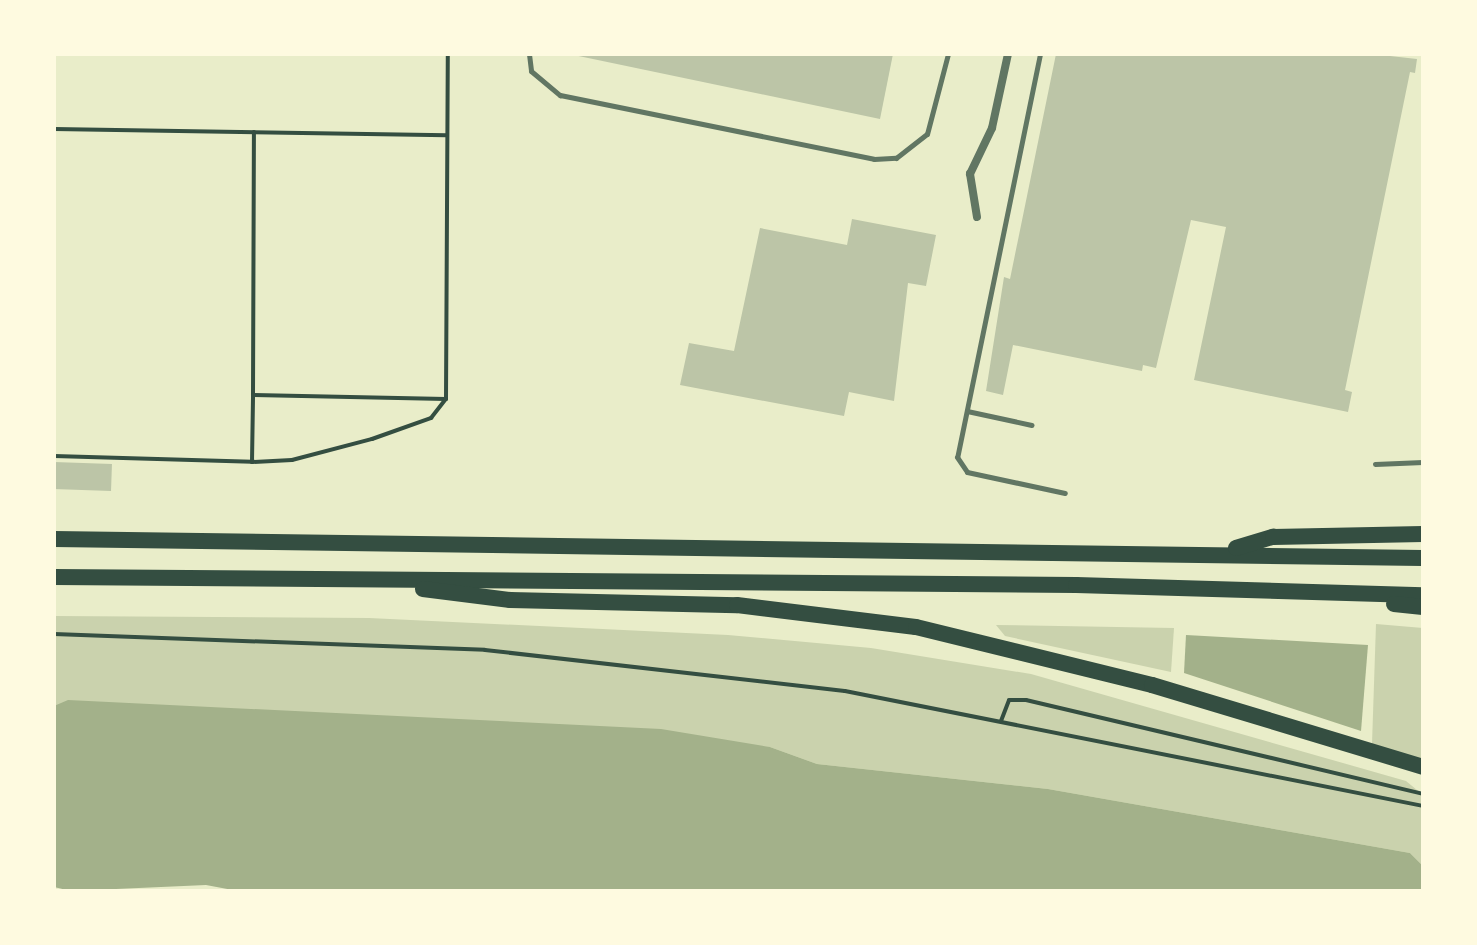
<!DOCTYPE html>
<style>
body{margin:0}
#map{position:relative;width:1477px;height:945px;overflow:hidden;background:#e9edc9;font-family:Quicksand,sans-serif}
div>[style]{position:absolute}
.green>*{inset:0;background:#cad2ad}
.water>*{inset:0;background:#a3b18a}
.building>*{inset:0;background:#bcc5a7;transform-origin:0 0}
.path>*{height:4px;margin:-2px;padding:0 2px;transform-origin:2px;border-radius:2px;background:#344e41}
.service>*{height:5px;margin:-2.5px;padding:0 2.5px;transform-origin:2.5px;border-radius:2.5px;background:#617663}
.minor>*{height:8px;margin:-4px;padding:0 4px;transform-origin:4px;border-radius:4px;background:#617663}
.motorway>*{height:16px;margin:-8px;padding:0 8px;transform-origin:8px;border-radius:8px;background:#344e41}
span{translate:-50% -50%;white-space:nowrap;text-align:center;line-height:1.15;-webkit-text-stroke:6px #fefae0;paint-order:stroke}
.frame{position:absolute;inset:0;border:56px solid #fefae0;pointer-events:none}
</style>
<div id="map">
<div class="green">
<div style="clip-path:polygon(54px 616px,369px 618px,728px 635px,871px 648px,1031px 674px,1406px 781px,1423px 795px,1423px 866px,1410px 853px,1048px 789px,817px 764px,770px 747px,54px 706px)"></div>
<div style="clip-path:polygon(1376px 624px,1423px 628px,1423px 760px,1372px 744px)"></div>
<div style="clip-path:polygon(996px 625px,1174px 628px,1171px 672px,1005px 636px)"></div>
</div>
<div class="water">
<div style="clip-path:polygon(1186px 635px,1368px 645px,1361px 731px,1184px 673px)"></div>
<div style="clip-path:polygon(68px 700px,661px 729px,770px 747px,817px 764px,1048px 789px,1410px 853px,1423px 866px,1423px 891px,238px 891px,206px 885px,71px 891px,54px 887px,54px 706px)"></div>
</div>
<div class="building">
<div style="clip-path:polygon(569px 54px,893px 54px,880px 119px)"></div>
<div style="clip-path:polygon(1056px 54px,1372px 54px,1417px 59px,1415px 73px,1410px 72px,1345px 390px,1352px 392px,1348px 412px,1194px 380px,1226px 227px,1191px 220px,1156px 368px,1143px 365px,1142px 371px,1013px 345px,1003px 395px,986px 391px,1004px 277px,1010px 279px)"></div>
<div style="clip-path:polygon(852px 219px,936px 235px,926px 286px,908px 283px,894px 401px,849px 392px,844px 416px,680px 385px,689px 343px,734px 351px,760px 228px,847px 245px)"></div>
<div style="left:54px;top:462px;width:58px;height:27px;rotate:2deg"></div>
</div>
<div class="path">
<div style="left:54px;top:129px;width:393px;rotate:0.9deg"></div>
<div style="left:54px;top:147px;width:93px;rotate:-90deg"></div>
<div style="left:253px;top:395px;width:263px;rotate:-89.8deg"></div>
<div style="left:54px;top:456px;width:198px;rotate:1.7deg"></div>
<div style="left:252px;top:462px;width:67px;rotate:-89.1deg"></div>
<div style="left:253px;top:395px;width:193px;rotate:1.2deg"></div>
<div style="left:446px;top:399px;width:345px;rotate:-89.7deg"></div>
<div style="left:252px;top:462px;width:40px;rotate:-2.9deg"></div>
<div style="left:292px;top:460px;width:83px;rotate:-14.7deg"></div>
<div style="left:372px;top:439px;width:63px;rotate:-19.6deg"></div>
<div style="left:431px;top:418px;width:24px;rotate:-52deg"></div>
<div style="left:54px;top:634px;width:431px;rotate:2.1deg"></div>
<div style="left:485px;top:650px;width:362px;rotate:6.5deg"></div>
<div style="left:845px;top:691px;width:589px;rotate:11.25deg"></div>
<div style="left:1001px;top:721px;width:22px;rotate:-69deg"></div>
<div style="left:1009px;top:700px;width:17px"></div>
<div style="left:1026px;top:700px;width:408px;rotate:13.3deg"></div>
</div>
<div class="service">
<div style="left:529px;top:54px;width:17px;rotate:83deg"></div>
<div style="left:531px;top:71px;width:38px;rotate:40deg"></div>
<div style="left:560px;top:95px;width:320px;rotate:11.5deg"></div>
<div style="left:874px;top:159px;width:22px;rotate:-3deg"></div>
<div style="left:896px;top:158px;width:39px;rotate:-38deg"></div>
<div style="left:927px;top:134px;width:83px;rotate:-75.3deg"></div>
<div style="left:1040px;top:54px;width:411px;rotate:101.6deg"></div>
<div style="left:957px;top:457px;width:18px;rotate:56deg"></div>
<div style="left:967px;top:472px;width:100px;rotate:12.1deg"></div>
<div style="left:967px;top:411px;width:66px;rotate:12.2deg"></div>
<div style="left:1375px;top:464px;width:48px;rotate:-2.4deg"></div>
</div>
<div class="minor">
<div style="left:977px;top:217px;width:44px;rotate:-99.2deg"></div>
<div style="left:970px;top:174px;width:51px;rotate:-64.4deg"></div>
<div style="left:992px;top:128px;width:76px;rotate:-77.8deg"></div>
</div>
<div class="motorway">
<div style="left:54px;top:539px;width:1369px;rotate:0.8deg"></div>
<div style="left:1236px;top:548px;width:39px;rotate:-17deg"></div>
<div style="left:1273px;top:537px;width:150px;rotate:-1.1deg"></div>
<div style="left:54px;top:577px;width:1022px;rotate:0.45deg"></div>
<div style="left:1076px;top:585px;width:347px;rotate:1.7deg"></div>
<div style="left:423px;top:589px;width:88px;rotate:7.2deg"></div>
<div style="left:510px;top:600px;width:227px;rotate:1.3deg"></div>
<div style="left:737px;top:605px;width:180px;rotate:7deg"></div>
<div style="left:916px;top:627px;width:243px;rotate:13.8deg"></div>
<div style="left:1152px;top:685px;width:283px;rotate:16.8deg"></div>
<div style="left:1394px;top:604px;width:29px;rotate:6deg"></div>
</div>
<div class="frame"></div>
</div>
